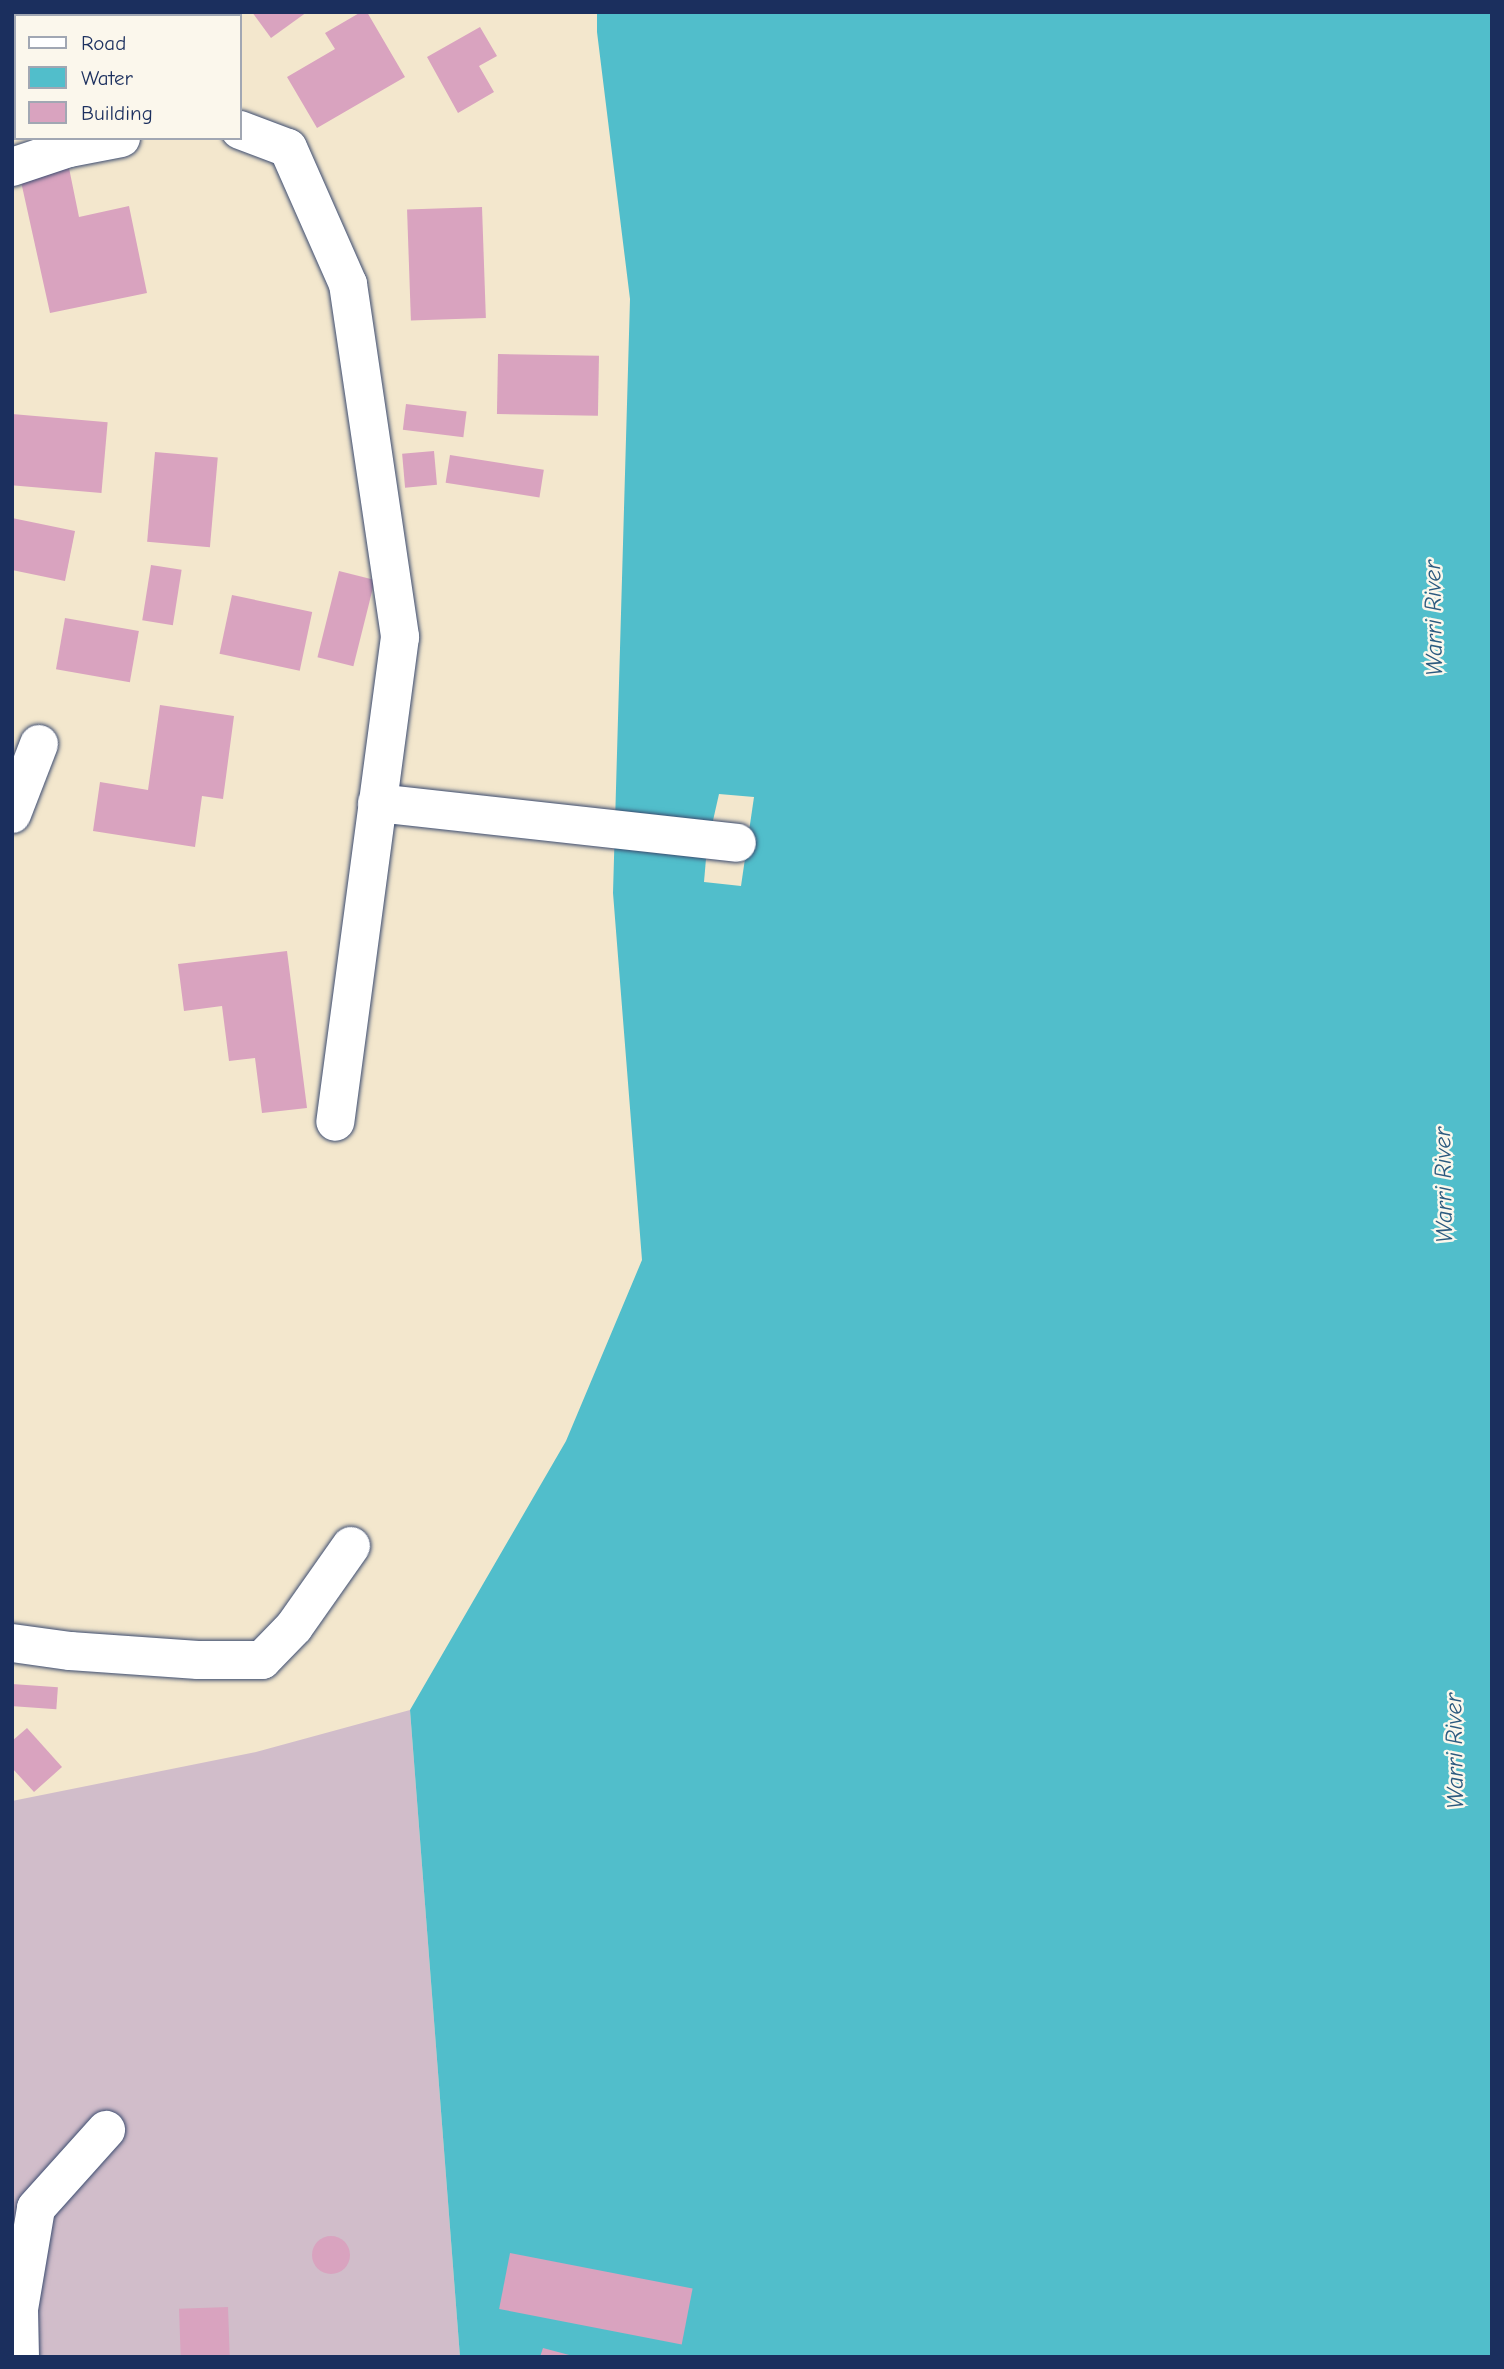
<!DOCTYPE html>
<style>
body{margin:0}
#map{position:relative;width:1504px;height:2369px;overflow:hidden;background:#f3e7cd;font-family:"Comic Neue",sans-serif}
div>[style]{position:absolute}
.industrial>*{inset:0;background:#d1bdca}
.water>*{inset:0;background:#51becb}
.pier>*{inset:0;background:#f3e7cd}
.building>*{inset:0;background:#d9a3bf;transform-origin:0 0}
.round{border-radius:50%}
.roads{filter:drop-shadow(0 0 2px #3b4b6f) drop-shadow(0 0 2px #3b4b6f)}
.minor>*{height:38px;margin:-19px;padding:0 19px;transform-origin:19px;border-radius:19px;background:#fff}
span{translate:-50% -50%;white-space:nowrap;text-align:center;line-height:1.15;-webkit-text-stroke:5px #fbf7ec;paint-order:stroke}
.water-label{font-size:24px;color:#2b5a7f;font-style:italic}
.frame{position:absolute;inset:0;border:14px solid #1b2f5e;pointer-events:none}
.legend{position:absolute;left:14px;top:14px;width:228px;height:126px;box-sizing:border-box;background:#fbf7ec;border:2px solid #a1a7b3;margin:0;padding:9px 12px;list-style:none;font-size:21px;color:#1b2f5e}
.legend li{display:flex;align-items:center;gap:14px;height:35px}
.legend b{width:35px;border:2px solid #a1a7b3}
</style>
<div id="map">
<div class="industrial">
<div style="clip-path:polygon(410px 1710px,460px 2357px,12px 2357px,12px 1801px,256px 1752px)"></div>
</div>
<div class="water">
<div style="clip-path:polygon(597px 12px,1492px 12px,1492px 2357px,460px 2357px,410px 1710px,566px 1441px,642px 1260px,613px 893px,630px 299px,597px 32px)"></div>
</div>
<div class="pier">
<div style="clip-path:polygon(719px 794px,754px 797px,741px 886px,704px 882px,707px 847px)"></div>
</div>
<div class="building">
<div style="clip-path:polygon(252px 12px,307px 12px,271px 38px)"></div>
<div style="clip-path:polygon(361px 12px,367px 12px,405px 77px,317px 128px,287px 77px,335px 49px,325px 33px)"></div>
<div style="clip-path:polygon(480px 27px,497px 56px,479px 66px,494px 92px,458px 113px,427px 57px)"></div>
<div style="clip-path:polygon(69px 168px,79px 217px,129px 206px,147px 293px,50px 313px,20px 177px)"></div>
<div style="left:482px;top:207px;width:111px;height:75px;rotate:88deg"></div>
<div style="left:498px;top:354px;width:101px;height:60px;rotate:1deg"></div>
<div style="left:406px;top:404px;width:61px;height:26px;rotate:7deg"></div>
<div style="left:12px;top:414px;width:96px;height:71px;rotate:5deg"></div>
<div style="left:434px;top:451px;width:34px;height:32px;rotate:85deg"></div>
<div style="left:155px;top:452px;width:63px;height:90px;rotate:5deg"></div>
<div style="left:450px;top:455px;width:95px;height:28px;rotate:9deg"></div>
<div style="clip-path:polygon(12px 518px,75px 531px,65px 581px,12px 570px)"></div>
<div style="left:151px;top:565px;width:31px;height:56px;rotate:9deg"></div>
<div style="left:339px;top:571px;width:37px;height:89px;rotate:14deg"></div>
<div style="left:232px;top:595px;width:82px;height:60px;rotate:12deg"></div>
<div style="left:65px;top:618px;width:75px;height:52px;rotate:10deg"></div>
<div style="clip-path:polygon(160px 705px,234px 716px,223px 799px,202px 796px,195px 847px,93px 831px,100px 782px,148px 790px)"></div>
<div style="clip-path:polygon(287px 951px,307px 1108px,262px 1113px,255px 1058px,229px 1061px,222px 1006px,184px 1011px,178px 964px)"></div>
<div style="left:12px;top:1684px;width:46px;height:22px;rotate:4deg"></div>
<div style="clip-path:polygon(27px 1728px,62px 1767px,34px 1792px,12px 1768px,12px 1741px)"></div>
<div class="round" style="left:312px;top:2236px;width:38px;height:38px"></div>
<div style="left:510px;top:2253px;width:186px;height:57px;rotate:11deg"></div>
<div style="left:228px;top:2307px;width:50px;height:49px;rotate:88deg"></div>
<div style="clip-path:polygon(543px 2348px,573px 2356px,572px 2357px,540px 2357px)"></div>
</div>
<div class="roads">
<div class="minor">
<div style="left:35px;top:12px;width:4px;rotate:90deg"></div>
<div style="left:240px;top:130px;width:51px;rotate:20.6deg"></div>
<div style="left:288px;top:148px;width:149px;rotate:66.2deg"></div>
<div style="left:348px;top:284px;width:357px;rotate:81.6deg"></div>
<div style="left:400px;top:637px;width:489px;rotate:97.6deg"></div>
<div style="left:12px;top:167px;width:60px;rotate:-18.4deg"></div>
<div style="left:69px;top:148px;width:53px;rotate:-10.9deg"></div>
<div style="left:377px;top:803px;width:362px;rotate:6.3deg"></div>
<div style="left:12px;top:814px;width:75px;rotate:-68.9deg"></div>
<div style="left:12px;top:1643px;width:59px;rotate:7.9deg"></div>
<div style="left:70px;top:1651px;width:128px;rotate:4deg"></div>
<div style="left:198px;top:1660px;width:64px"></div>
<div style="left:262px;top:1660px;width:46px;rotate:-45.9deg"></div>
<div style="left:294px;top:1627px;width:99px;rotate:-54.9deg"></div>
<div style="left:20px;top:2357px;width:48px;rotate:-91.2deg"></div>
<div style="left:19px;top:2309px;width:102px;rotate:-80.4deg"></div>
<div style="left:36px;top:2208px;width:105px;rotate:-48.1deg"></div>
</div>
</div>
<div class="water-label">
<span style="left:1434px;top:618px;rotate:-91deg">Warri River</span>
<span style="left:1444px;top:1185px;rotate:-91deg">Warri River</span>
<span style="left:1455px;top:1751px;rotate:-91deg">Warri River</span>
</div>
<div class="frame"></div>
<ul class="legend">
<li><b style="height:9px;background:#fff"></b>Road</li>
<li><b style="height:19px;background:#51becb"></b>Water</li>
<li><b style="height:19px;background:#d9a3bf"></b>Building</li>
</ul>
</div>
